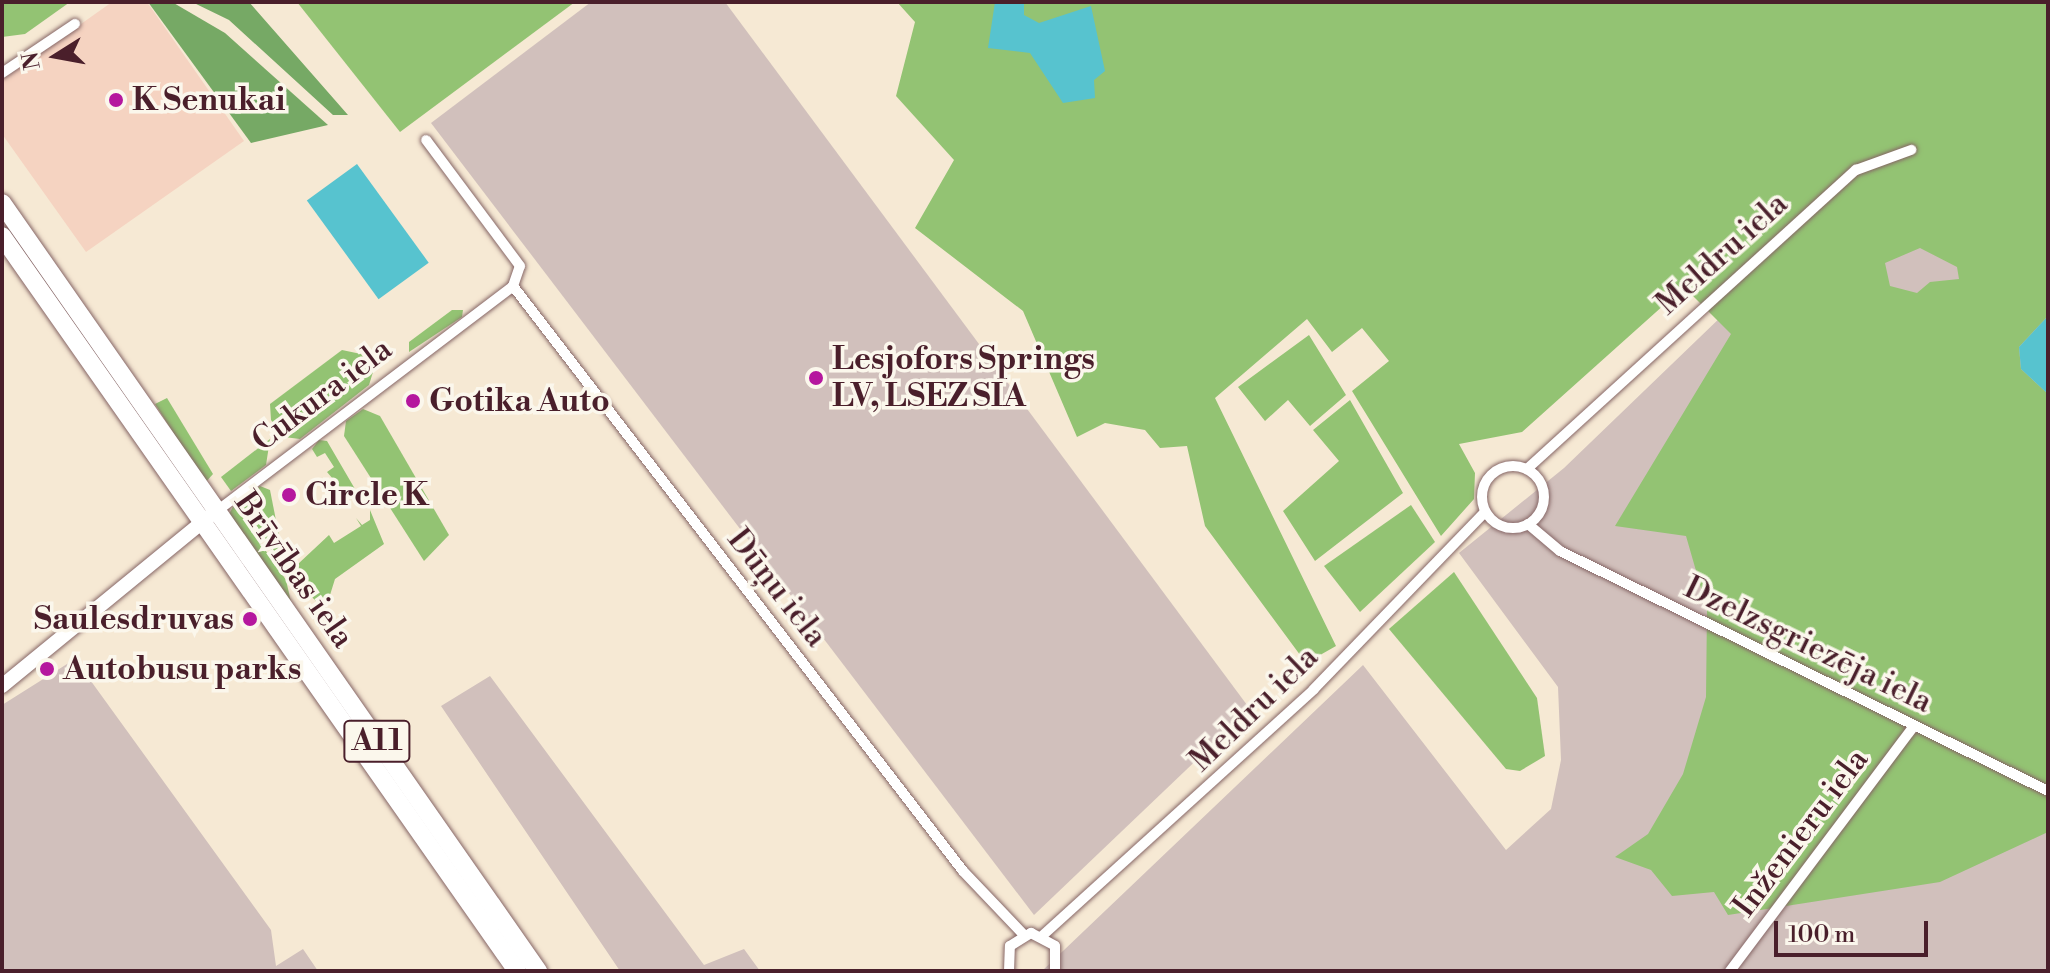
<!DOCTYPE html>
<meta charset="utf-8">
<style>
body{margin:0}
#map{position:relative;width:2050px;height:973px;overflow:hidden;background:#f6e9d4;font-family:"Libre Bodoni",serif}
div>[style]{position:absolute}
.built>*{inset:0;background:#f5d3c1}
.industrial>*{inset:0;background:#d1c0bc}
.green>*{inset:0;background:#93c373}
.forest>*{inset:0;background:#76a965}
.water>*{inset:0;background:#57c3cf;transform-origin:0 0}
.roads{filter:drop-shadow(0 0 2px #866666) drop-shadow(0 0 2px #866666)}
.street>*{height:10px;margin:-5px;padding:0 5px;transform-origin:5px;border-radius:5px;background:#fff}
.street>.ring{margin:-5px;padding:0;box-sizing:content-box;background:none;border:10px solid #fff;border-radius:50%}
.secondary>*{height:14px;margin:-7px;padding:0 7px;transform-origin:7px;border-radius:7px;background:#fff}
.highway>*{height:18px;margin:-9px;padding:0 9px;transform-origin:9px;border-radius:9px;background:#fff}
.dots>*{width:22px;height:22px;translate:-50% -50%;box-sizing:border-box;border:4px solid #fbf7ec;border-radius:50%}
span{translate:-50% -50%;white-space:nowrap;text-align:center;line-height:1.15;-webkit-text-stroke:7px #fbf7ec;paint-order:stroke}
.shield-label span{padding:2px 6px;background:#fbf7ec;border:2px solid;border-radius:6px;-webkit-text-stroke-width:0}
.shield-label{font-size:30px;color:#4a1f2b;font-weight:700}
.poi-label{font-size:32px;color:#4a1f2b;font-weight:700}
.left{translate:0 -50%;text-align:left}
.right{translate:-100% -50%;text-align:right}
.street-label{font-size:32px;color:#4a1f2b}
.frame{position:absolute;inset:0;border:4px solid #4a1f2b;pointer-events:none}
.north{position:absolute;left:16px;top:16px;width:80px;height:80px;-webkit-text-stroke:6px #fbf7ec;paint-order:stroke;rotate:259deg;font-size:22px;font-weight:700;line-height:32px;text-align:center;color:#4a1f2b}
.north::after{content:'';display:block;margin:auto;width:28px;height:36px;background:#4a1f2b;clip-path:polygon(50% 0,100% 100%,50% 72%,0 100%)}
.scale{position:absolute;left:1774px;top:921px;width:154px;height:36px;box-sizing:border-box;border:4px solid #4a1f2b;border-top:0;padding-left:10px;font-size:24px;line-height:28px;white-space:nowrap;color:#4a1f2b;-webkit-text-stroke:6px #fbf7ec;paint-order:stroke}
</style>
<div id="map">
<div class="built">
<div style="clip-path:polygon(112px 2px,147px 2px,244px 141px,86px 252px,2px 134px,2px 80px)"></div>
</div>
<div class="industrial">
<div style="clip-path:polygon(591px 2px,725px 2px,1250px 709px,1034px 915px,431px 123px)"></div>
<div style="clip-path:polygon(2048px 2px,2048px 971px,1042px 971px,1363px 665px,1506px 850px,1551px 809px,1561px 760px,1558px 687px,1459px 553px,1564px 468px)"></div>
<div style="clip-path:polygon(75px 659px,271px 930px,276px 966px,303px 949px,318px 971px,2px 971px,2px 705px)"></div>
<div style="clip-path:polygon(490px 676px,704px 965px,744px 949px,760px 971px,620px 971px,441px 706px)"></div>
</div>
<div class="green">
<div style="clip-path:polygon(2px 2px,70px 2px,25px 34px,2px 37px)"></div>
<div style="clip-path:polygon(297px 2px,575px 2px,400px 132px)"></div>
<div style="clip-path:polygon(evenodd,897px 2px,2048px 2px,2048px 316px,2019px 347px,2021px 369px,2048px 394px,2048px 832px,1940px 882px,1728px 915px,1714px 892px,1672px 896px,1651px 870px,1615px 857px,1648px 834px,1683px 774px,1706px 697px,1707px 609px,1686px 536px,1615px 526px,1731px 334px,1684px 287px,1522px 432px,1459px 444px,1475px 473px,1474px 499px,1441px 536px,1352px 391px,1389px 361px,1362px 328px,1332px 352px,1307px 319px,1215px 398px,1336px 646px,1306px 663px,1205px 526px,1187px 446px,1160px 448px,1145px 430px,1105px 423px,1077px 437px,1023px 311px,915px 228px,954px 160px,896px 96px,915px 22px,897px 2px,1920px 248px,1957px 267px,1959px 279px,1930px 282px,1917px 293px,1890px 286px,1885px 263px,1920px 248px)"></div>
<div style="clip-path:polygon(452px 310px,463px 310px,462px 317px,409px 352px,409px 342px)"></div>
<div style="clip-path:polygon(1309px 335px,1346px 395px,1310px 426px,1288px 400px,1265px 421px,1238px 387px)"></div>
<div style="clip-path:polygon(342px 350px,361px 354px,373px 372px,369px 385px,300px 439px,284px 437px,271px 420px,270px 404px)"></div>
<div style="clip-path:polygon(167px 398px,213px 474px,205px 483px,155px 404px)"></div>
<div style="clip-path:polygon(1350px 400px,1403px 493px,1315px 561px,1283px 511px,1339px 461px,1313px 430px)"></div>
<div style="clip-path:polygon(363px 409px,380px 416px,449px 535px,424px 561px,344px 436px,346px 421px)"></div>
<div style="clip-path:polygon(270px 439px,266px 465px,231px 491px,221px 477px)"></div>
<div style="clip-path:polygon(319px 440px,327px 441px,355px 489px,350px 499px,327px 472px,334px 467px,325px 453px,317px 457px,312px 449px)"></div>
<div style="clip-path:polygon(260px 486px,270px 490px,286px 571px,239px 502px)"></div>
<div style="clip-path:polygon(234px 505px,286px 580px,291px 602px,229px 514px)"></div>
<div style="clip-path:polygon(1411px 505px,1435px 542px,1360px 612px,1324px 566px)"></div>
<div style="clip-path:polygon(370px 510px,384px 544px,335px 579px,325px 611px,298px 582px,298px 564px,329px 535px,334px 543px,361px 526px,356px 518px,362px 525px,370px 520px)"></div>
<div style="clip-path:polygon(1454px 572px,1537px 698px,1545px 756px,1520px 771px,1506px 769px,1389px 629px)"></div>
</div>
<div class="forest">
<div style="clip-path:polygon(148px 2px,172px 2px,225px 33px,328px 125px,251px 143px)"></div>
<div style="clip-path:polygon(192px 2px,249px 2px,348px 115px,333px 115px,229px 20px)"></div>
</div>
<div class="water">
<div style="clip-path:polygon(995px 2px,1024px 2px,1024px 15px,1039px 23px,1091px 6px,1105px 71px,1094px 80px,1095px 98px,1063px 103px,1030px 53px,988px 48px)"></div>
<div style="left:357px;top:164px;width:122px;height:62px;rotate:54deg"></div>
<div style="clip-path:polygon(2048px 316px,2048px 394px,2021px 369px,2019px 347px)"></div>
</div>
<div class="roads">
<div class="street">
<div style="left:2px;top:73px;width:88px;rotate:-33.9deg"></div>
<div style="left:513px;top:286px;width:738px;rotate:52.43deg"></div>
<div style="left:963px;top:871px;width:88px;rotate:46.4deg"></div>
<div class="ring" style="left:1482px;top:466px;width:52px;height:52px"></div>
<div style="left:1527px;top:469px;width:445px;rotate:-42.3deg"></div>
<div style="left:1856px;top:170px;width:59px;rotate:-20deg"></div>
<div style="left:217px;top:511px;width:372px;rotate:-37.2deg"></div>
<div style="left:513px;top:286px;width:21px;rotate:-71deg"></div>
<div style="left:520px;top:266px;width:157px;rotate:-126.7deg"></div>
<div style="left:1528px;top:524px;width:42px;rotate:40.2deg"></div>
<div style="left:1560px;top:551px;width:544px;rotate:26.19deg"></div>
<div style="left:1042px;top:936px;width:367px;rotate:-42.2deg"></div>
<div style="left:1314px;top:689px;width:246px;rotate:-46deg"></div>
<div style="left:1009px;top:971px;width:25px;rotate:-88deg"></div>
<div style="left:1010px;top:946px;width:25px;rotate:-32deg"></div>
<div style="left:1031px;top:933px;width:27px;rotate:28deg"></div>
<div style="left:1055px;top:946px;width:25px;rotate:90deg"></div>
<div style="left:1730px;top:971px;width:306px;rotate:-53.1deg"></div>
</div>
<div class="secondary">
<div style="left:2px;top:686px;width:269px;rotate:-39.3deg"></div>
</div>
<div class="highway">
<div style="left:2px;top:203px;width:937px;rotate:55.09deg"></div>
<div style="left:2px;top:236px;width:897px;rotate:54.98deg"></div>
</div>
</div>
<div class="dots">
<div style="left:116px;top:100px;background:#b5179e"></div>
<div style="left:816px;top:378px;background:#b5179e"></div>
<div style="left:413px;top:401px;background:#b5179e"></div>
<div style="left:289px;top:495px;background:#b5179e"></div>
<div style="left:250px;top:619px;background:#b5179e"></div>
<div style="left:47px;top:669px;background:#b5179e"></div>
</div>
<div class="shield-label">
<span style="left:377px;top:741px">A11</span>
</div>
<div class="poi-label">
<span class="left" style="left:132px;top:100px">K Senukai</span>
<span class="left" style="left:832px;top:378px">Lesjofors Springs<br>LV, LSEZ SIA</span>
<span class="left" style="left:429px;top:401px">Gotika Auto</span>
<span class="left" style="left:305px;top:495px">Circle K</span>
<span class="right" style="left:234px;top:619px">Saulesdruvas</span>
<span class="left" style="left:63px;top:669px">Autobusu parks</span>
</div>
<div class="street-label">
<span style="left:1722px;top:254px;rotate:-42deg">Meldru iela</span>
<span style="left:322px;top:395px;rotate:-37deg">Cukura iela</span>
<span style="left:294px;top:570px;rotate:55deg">Brīvības iela</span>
<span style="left:777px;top:588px;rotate:52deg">Dūņu iela</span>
<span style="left:1808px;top:645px;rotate:26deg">Dzelzsgriezēja iela</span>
<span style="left:1254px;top:709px;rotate:-44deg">Meldru iela</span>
<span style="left:1801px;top:833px;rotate:-53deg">Inženieru iela</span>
</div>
<div class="frame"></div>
<div class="north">N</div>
<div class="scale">100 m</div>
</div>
